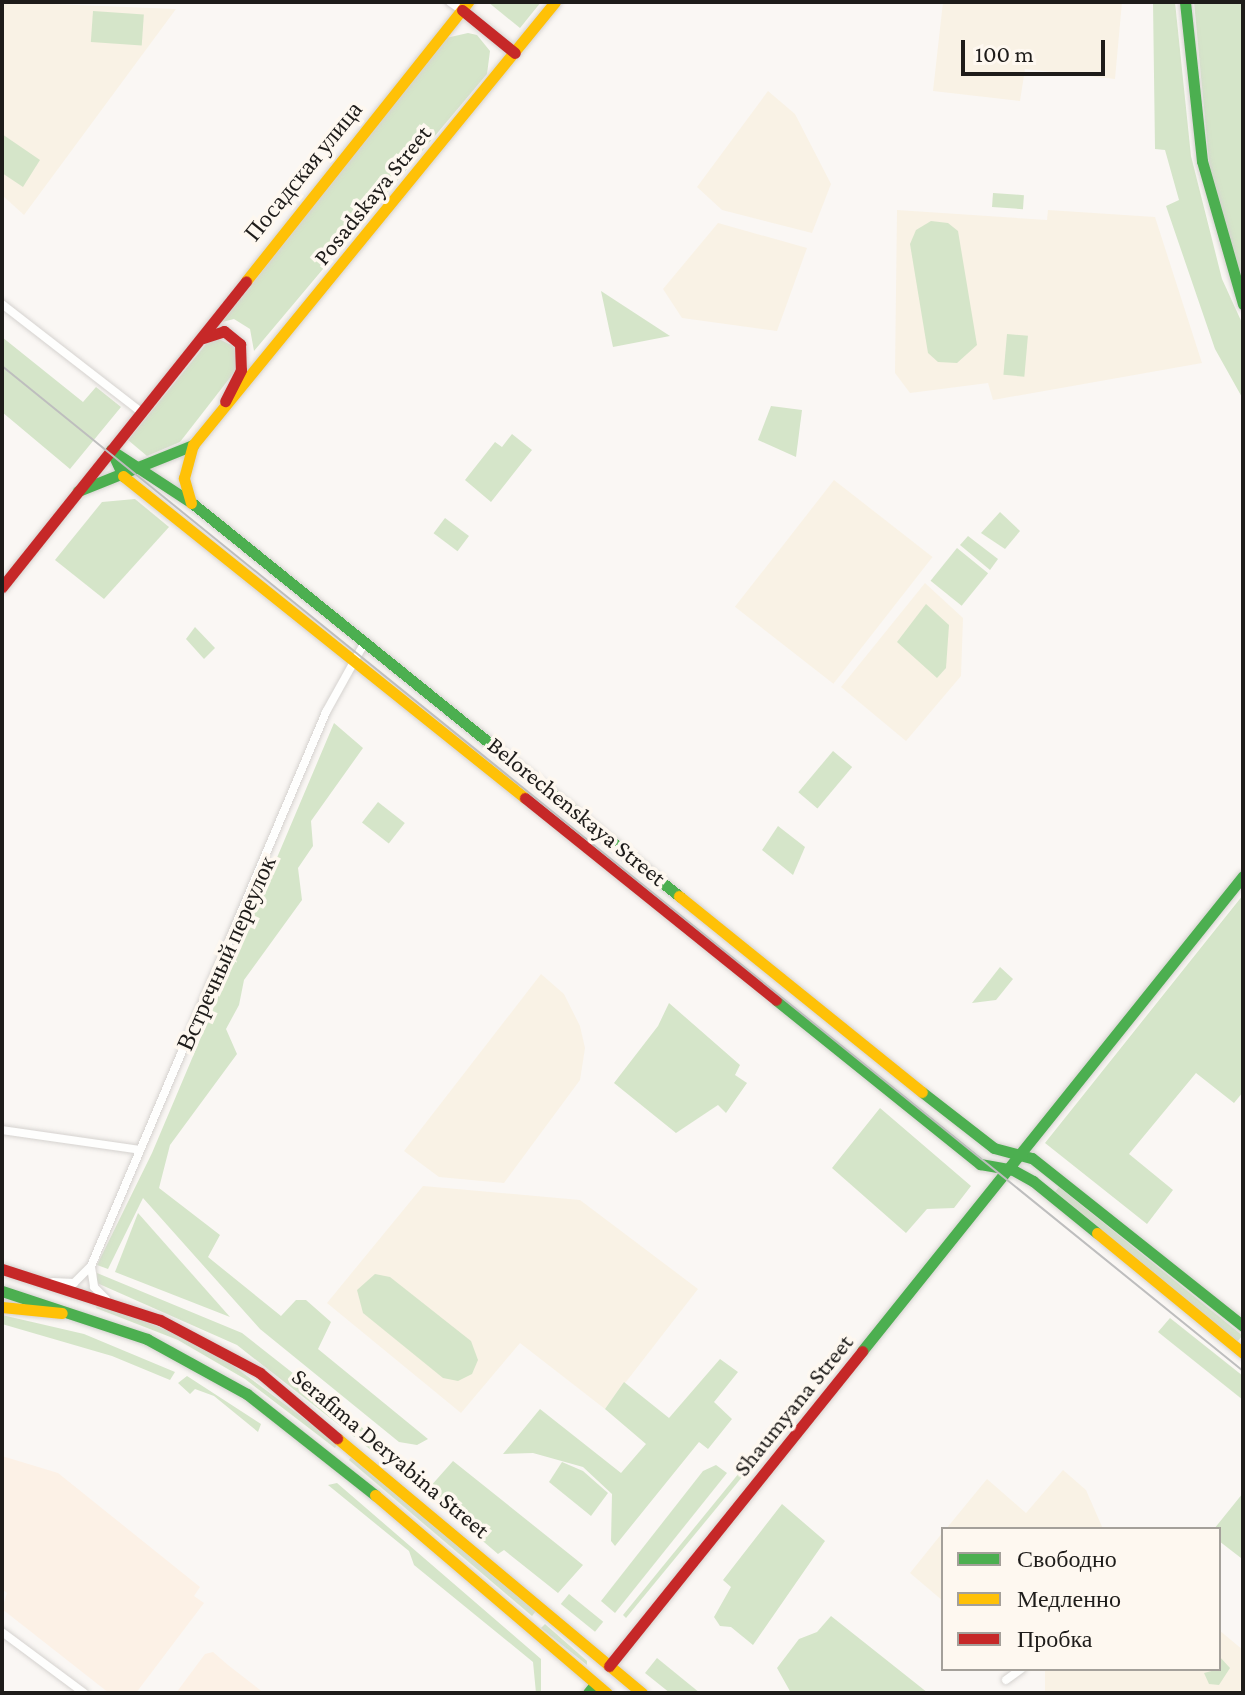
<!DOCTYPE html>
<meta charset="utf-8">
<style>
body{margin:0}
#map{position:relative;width:1245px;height:1695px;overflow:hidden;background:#faf7f4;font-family:"Crimson Pro",serif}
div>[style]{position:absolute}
.commercial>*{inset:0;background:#fcf1e6}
.education>*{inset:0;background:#f9f2e5;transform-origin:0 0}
.green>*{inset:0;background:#d5e5c9;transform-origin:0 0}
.roads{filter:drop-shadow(0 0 2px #d5d2cf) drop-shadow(0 0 2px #d5d2cf)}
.street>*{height:8px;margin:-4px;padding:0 4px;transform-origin:4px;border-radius:4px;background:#fefefd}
.fast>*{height:11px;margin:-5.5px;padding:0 5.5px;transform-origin:5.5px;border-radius:5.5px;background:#4caf50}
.slow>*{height:11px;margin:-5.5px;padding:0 5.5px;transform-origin:5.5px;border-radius:5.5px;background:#ffc107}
.jam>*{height:11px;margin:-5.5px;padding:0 5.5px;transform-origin:5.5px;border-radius:5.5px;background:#c62828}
.tram>*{height:2px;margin:-1px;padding:0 1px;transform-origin:1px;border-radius:1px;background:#bebebe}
span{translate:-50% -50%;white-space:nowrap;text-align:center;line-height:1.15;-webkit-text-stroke:7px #fef8f0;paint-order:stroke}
.street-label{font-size:24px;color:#1e1c1a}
.frame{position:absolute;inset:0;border:4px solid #1e1c1a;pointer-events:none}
.legend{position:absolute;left:941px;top:1527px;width:280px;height:144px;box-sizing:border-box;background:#fef8f0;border:2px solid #a4a09a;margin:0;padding:10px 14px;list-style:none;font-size:24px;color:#1e1c1a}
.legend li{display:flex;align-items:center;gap:16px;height:40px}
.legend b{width:40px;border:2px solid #a4a09a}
.scale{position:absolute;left:961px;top:40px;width:144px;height:36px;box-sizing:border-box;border:4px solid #1e1c1a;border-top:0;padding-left:10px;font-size:24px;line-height:28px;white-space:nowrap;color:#1e1c1a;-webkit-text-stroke:6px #fef8f0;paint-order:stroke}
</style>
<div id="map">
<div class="commercial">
<div style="clip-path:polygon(2px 1456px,58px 1473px,200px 1587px,194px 1596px,204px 1603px,136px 1693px,109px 1693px,2px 1609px,7px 1593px,2px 1589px)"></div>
<div style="clip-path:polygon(213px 1652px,228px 1665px,264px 1693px,176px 1693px,205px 1654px)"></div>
</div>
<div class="education">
<div style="clip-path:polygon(2px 2px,176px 9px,24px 215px,2px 195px)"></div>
<div style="clip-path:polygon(943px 2px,1122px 2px,1115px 79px,1025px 69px,1020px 101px,933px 91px)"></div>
<div style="clip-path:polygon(768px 91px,795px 114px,831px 184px,812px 233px,722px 210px,697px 187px)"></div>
<div style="clip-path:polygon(897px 210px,1047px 220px,1048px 210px,1155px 217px,1202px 363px,993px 400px,988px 383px,910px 393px,895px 373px)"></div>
<div style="clip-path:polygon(718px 223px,807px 248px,777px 331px,682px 318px,663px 289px)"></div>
<div style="left:834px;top:480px;width:125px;height:161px;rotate:38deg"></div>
<div style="clip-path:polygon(925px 583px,963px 618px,961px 676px,906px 741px,841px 687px)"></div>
<div style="clip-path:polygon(541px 974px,564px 994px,580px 1026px,585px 1048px,580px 1080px,504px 1183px,439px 1177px,404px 1151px)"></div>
<div style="clip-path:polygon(423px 1186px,580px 1200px,698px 1289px,605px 1409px,520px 1343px,461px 1413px,327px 1303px)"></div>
<div style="clip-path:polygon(1063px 1470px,1086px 1490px,1103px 1529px,946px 1529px,987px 1479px,1026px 1513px)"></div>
<div style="clip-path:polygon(943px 1532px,943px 1601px,910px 1573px)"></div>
<div style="clip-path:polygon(1219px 1630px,1243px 1650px,1243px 1693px,1045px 1693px,1045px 1669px,1219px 1669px)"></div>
</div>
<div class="green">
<div style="clip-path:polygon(488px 2px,541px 2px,520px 28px)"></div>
<div style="clip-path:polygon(1153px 2px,1175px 2px,1191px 156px,1222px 279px,1243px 325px,1243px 399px,1215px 349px,1166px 206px,1179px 200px,1165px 150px,1155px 149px)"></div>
<div style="clip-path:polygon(1194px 2px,1243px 2px,1243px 283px,1210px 172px)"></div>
<div style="left:93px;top:11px;width:51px;height:31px;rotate:4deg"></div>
<div style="clip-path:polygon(468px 33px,477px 35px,490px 51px,487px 74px,254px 351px,250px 329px,234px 319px,222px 322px,446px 38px)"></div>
<div style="clip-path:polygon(2px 134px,40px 160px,23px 187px,2px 173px)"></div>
<div style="left:993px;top:193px;width:31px;height:14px;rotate:4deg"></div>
<div style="clip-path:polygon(931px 221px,948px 223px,958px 231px,977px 345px,957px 363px,938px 362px,928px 353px,910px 244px,916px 230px)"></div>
<div style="clip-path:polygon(601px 291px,670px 336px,613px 347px)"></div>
<div style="left:1007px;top:334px;width:21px;height:41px;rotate:5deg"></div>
<div style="clip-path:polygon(2px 337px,83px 402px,96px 387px,121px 407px,70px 469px,2px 412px)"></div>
<div style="clip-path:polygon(217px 338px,237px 348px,236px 370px,180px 442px,147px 456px,128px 440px,207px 343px)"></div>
<div style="clip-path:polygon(771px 406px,802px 410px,796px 457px,758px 440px)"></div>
<div style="clip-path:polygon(512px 434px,532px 450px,491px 502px,465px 480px,495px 442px,502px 447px)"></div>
<div style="clip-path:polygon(135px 499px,169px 527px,104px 599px,55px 560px,102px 502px)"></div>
<div style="clip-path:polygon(1000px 512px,1020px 531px,1005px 549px,981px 533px)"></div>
<div style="left:445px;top:518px;width:30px;height:19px;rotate:37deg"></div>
<div style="clip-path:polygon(968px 536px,998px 559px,990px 570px,960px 545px)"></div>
<div style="left:957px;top:548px;width:40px;height:42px;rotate:39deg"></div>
<div style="clip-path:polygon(926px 604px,949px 625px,946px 668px,937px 678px,897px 642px)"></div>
<div style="clip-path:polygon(195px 627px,215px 648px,204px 659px,186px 639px)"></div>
<div style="clip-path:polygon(334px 723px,363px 748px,311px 821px,313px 846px,298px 868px,302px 900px,244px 980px,239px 1005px,226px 1029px,237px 1054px,170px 1145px,159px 1188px,220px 1235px,208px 1257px,281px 1316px,296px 1300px,306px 1300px,331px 1322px,318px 1349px,428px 1439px,417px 1445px,399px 1442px,260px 1329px,143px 1198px,108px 1269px,97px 1265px,152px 1153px)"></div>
<div style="left:833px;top:751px;width:25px;height:54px;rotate:40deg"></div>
<div style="left:378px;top:802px;width:34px;height:26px;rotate:38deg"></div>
<div style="clip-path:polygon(778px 826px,805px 847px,793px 875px,762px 850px)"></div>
<div style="clip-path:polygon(1243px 895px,1243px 1092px,1234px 1103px,1196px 1073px,1129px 1154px,1173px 1190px,1147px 1224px,1045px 1143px)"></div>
<div style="clip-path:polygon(1000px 967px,1013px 979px,996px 1000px,972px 1003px)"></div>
<div style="clip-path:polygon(669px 1003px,740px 1065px,735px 1075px,747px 1083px,726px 1113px,718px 1105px,676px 1133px,614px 1083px,658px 1026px)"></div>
<div style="clip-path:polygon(880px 1108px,971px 1186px,954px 1208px,927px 1209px,906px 1233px,832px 1168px)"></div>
<div style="left:1059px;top:1187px;width:236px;height:8px;rotate:39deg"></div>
<div style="clip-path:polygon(138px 1213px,230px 1317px,115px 1272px)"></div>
<div style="clip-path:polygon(97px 1273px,242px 1333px,425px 1477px,417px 1486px,237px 1345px,97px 1283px)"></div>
<div style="clip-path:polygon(375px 1274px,390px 1277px,471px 1341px,478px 1360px,472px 1374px,458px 1381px,443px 1378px,363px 1313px,357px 1290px)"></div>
<div style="clip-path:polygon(98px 1303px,179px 1335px,227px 1361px,338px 1444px,335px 1448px,245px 1379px,178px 1340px,96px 1308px)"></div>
<div style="clip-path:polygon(2px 1315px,84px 1334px,175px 1372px,170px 1380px,112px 1356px,2px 1324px)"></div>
<div style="clip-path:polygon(1170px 1318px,1243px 1376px,1243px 1400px,1158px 1332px)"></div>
<div style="clip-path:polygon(720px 1359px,738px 1372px,714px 1402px,732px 1419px,708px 1449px,699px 1442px,615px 1546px,611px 1541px,612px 1494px,583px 1467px,533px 1453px,503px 1454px,540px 1409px,621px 1473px,646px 1444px,605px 1409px,624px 1382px,669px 1418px)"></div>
<div style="clip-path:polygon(187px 1376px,261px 1424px,258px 1432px,214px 1396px,195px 1389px,190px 1394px,178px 1383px)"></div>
<div style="clip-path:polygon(757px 1451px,761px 1454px,626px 1618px,623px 1615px)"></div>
<div style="clip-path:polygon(352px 1456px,536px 1611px,532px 1616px,349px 1460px)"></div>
<div style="clip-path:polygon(453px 1461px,583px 1565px,558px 1593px,504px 1550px,498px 1554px,429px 1495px,429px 1488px)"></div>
<div style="clip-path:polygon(562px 1462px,583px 1471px,608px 1493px,591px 1516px,549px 1482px)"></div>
<div style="clip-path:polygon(716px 1465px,727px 1473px,615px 1613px,601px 1601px,703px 1471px)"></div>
<div style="clip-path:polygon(337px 1483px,541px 1659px,541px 1693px,536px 1693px,533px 1662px,414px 1565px,409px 1551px,328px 1485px)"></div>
<div style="clip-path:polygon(1243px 1493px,1243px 1555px,1241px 1558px,1219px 1541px,1219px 1529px,1214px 1529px)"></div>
<div style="clip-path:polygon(782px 1504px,825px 1541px,753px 1645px,731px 1627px,720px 1626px,714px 1617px,731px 1587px,723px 1580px)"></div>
<div style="left:569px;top:1594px;width:44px;height:13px;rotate:39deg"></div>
<div style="clip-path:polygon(831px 1616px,928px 1693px,791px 1693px,777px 1668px,799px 1639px,817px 1632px)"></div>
<div style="clip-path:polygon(545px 1624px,587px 1661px,587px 1665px,541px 1628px)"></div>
<div style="clip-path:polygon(1219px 1656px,1230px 1668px,1219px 1685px,1209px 1684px,1204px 1673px,1219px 1669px)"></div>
<div style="clip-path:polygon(657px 1658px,700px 1693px,670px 1693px,645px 1673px)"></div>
</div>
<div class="roads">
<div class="street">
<div style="left:450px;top:2px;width:14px;rotate:34deg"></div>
<div style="left:2px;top:304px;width:176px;rotate:37.8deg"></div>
<div style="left:2px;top:1130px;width:139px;rotate:8.2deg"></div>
<div style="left:91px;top:1267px;width:20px;rotate:81deg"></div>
<div style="left:94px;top:1287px;width:17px;rotate:45deg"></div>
<div style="left:53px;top:1282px;width:21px;rotate:3deg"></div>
<div style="left:74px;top:1283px;width:24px;rotate:-45deg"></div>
<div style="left:91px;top:1266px;width:602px;rotate:-67.01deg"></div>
<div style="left:326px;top:712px;width:80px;rotate:-60.9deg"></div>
<div style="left:2px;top:1632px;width:102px;rotate:36.6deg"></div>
<div style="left:1006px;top:1680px;width:19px;rotate:-36deg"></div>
</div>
<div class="fast">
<div style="left:1185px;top:2px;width:160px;rotate:83.9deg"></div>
<div style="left:1202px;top:161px;width:149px;rotate:74deg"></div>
<div style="left:111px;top:450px;width:97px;rotate:33.2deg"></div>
<div style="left:192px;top:503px;width:626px;rotate:38.9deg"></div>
<div style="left:111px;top:450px;width:29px;rotate:65deg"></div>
<div style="left:78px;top:491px;width:124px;rotate:-21.8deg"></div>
<div style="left:776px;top:1000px;width:262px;rotate:38.8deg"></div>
<div style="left:980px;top:1164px;width:34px;rotate:10deg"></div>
<div style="left:1013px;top:1170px;width:23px;rotate:29deg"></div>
<div style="left:1033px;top:1181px;width:82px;rotate:39.1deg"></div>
<div style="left:922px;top:1092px;width:91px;rotate:37.9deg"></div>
<div style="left:994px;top:1148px;width:39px;rotate:15deg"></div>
<div style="left:1032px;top:1158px;width:270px;rotate:38.5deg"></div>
<div style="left:2px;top:1291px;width:153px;rotate:18.3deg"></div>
<div style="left:147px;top:1339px;width:114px;rotate:28.8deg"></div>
<div style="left:247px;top:1394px;width:163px;rotate:38.3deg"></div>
<div style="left:862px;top:1351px;width:609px;rotate:-51.27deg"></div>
<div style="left:588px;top:1693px;width:11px;rotate:-52deg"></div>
</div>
<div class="slow">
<div style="left:246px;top:281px;width:357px;rotate:-51.5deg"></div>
<div style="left:123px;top:476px;width:515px;rotate:38.69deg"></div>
<div style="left:191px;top:503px;width:26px;rotate:-106deg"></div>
<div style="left:184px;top:478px;width:34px;rotate:-75deg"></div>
<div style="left:193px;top:445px;width:572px;rotate:-50.75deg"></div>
<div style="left:679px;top:896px;width:312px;rotate:38.9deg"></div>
<div style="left:1097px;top:1233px;width:189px;rotate:39.4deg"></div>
<div style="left:2px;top:1307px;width:60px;rotate:5.7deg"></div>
<div style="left:337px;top:1438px;width:398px;rotate:39.9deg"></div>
<div style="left:375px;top:1495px;width:305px;rotate:40.5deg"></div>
</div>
<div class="jam">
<div style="left:462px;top:10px;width:68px;rotate:39.1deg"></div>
<div style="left:203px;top:338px;width:22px;rotate:-18deg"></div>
<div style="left:224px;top:331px;width:21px;rotate:39deg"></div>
<div style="left:240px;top:344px;width:26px;rotate:88deg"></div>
<div style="left:241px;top:370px;width:35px;rotate:117deg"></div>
<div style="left:2px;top:587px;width:391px;rotate:-51.4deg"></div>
<div style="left:525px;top:798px;width:322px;rotate:38.8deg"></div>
<div style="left:2px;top:1269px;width:166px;rotate:17.9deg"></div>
<div style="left:160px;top:1320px;width:113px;rotate:27.9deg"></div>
<div style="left:260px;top:1373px;width:101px;rotate:40.2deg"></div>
<div style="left:609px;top:1666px;width:404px;rotate:-51.2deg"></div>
</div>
</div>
<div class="tram">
<div style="left:2px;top:366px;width:1597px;rotate:39deg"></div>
</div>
<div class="street-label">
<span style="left:303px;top:171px;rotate:-51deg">Посадская улица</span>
<span style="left:372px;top:195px;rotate:-51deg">Posadskaya Street</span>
<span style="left:577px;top:811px;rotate:39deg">Belorechenskaya Street</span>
<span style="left:226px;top:953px;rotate:-66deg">Встречный переулок</span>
<span style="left:793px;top:1405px;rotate:-51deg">Shaumyana Street</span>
<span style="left:391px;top:1453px;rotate:40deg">Serafima Deryabina Street</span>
</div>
<div class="frame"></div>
<ul class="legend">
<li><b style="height:10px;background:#4caf50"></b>Свободно</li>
<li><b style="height:10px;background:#ffc107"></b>Медленно</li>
<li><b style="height:10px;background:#c62828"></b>Пробка</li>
</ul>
<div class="scale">100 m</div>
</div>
